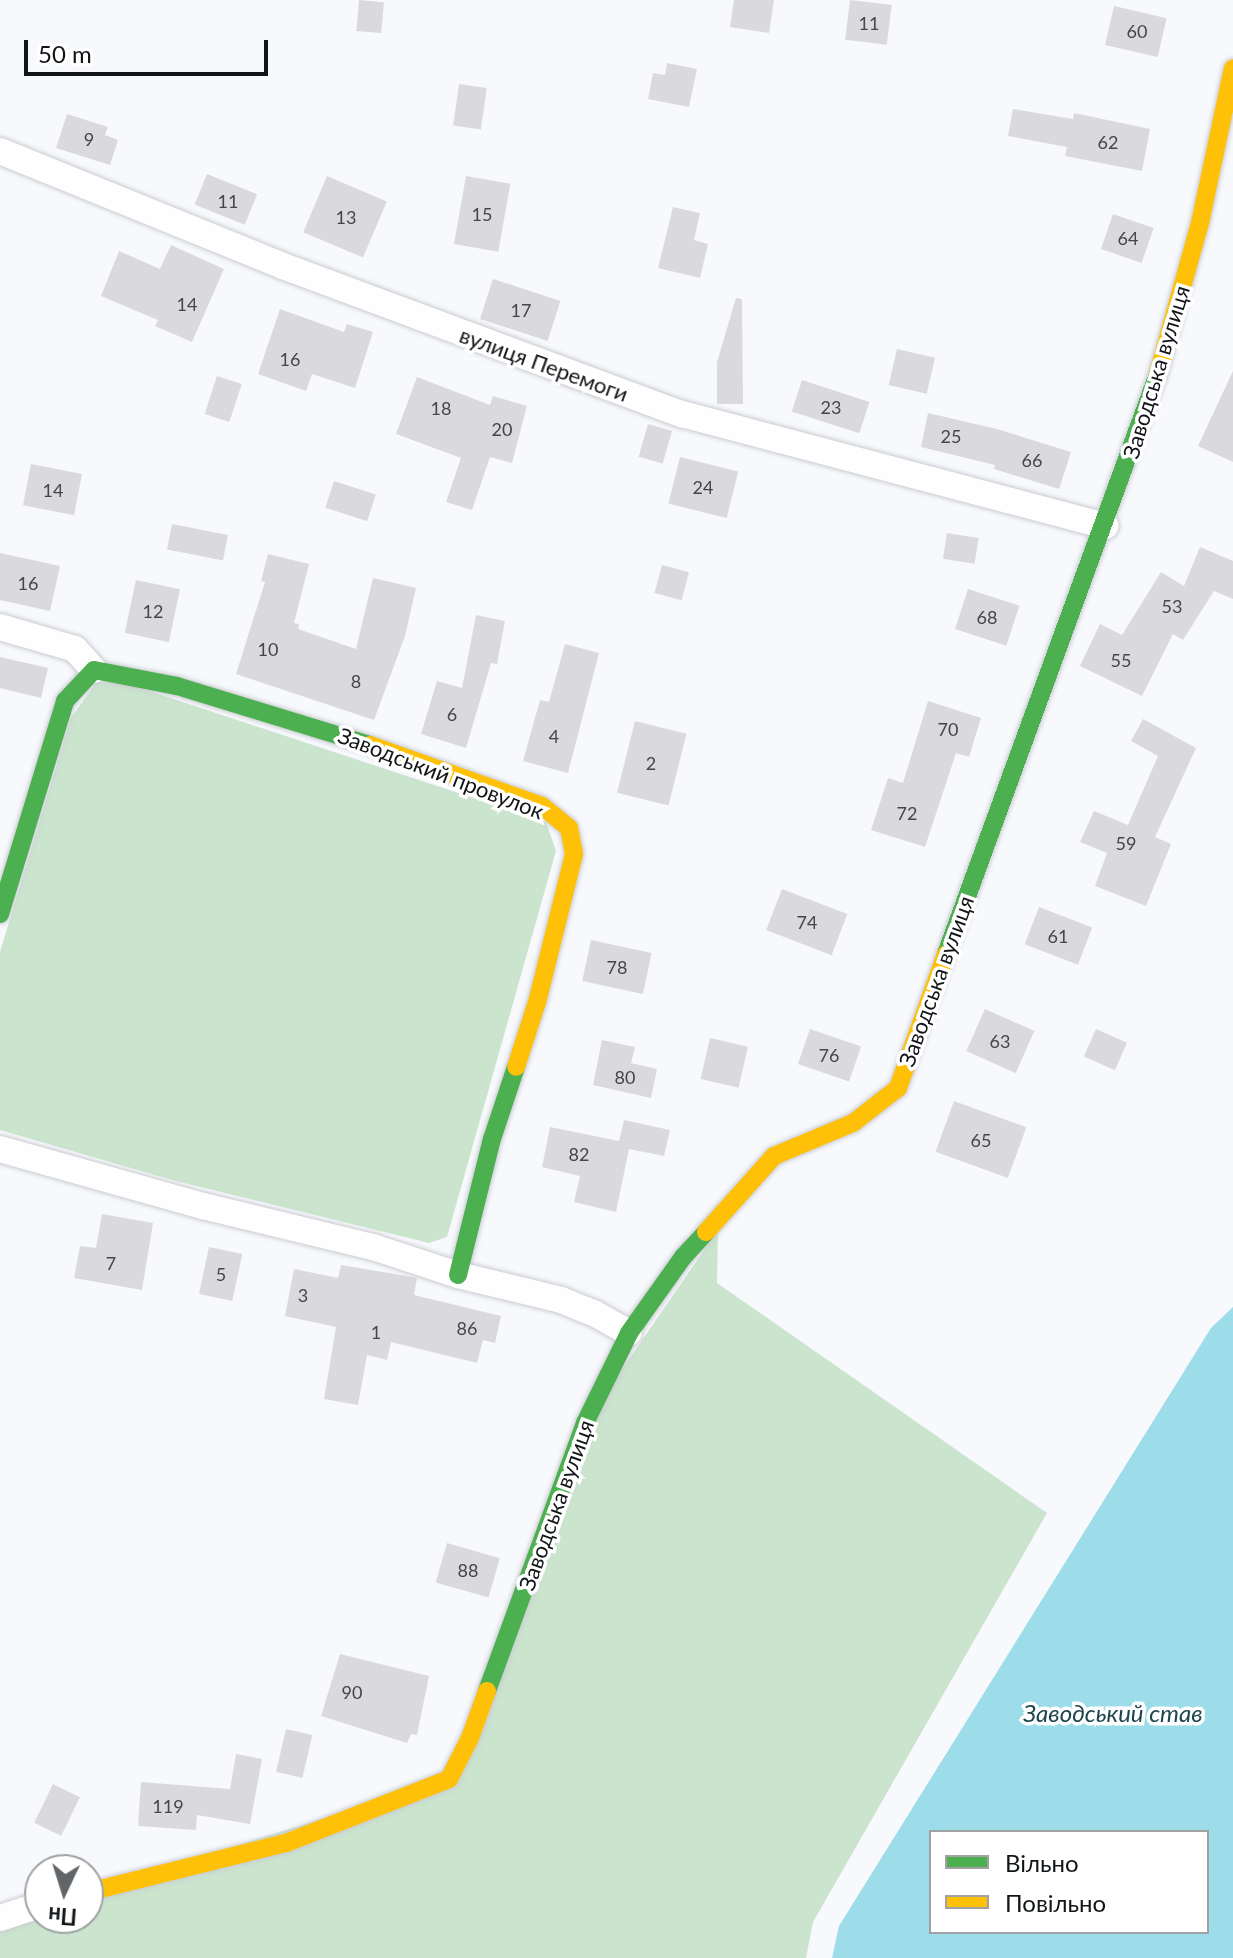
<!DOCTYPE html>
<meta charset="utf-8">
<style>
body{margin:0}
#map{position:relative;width:1233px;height:1958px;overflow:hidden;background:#f7f9fd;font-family:Lato,sans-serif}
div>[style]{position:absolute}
.green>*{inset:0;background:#cae4ce}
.water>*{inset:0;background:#9ddce9}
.building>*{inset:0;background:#dadade;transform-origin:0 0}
.roads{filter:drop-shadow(0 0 2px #caccd0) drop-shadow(0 0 2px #caccd0)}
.street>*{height:26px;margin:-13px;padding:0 13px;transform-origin:13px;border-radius:13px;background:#fefeff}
.fast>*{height:18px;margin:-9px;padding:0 9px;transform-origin:9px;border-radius:9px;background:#4caf50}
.slow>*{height:18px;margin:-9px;padding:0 9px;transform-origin:9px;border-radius:9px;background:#ffc107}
span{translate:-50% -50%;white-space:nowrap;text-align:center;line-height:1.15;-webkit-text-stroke:7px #fff;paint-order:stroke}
.number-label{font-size:18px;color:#44464a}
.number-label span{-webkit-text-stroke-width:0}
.street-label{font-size:22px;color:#121518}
.water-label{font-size:24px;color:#1d454d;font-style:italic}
.legend{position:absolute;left:929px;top:1830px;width:280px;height:104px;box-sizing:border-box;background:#fff;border:2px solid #a0a1a3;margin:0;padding:10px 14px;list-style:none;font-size:24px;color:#121518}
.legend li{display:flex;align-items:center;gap:16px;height:40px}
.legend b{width:40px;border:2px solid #a0a1a3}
.north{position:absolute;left:24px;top:1854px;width:80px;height:80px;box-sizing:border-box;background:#fff;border:2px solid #a0a1a3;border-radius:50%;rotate:184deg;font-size:22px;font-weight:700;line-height:32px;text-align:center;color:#121518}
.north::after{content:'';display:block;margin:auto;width:28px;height:36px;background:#626568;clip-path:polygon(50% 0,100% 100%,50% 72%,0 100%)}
.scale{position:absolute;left:24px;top:40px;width:244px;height:36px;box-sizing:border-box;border:4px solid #121518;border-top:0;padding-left:10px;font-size:24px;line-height:28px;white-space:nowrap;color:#121518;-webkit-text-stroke:6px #fff;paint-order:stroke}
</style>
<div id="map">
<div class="green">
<div style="clip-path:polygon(119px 681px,546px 822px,556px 851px,447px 1237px,429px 1243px,172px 1180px,0 1130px,0 952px,71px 718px,96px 683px)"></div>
<div style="clip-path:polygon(718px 1230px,717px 1283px,1047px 1513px,813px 1922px,806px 1958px,0 1958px,0 1918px,88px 1918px,88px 1892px,449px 1779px,585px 1423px)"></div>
</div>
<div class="water">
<div style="clip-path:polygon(evenodd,1233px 1307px,1233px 1958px,832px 1958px,839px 1926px,1211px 1328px,1233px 1307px,931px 1832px,1207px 1832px,1207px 1932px,931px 1932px,931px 1832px)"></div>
</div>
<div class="building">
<div style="left:359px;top:0;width:25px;height:31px;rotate:5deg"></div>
<div style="clip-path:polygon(734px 0,774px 0,769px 33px,730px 27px)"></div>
<div style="left:850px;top:0;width:42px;height:40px;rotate:7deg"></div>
<div style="left:1114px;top:6px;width:54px;height:40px;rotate:13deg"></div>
<div style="clip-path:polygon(667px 63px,697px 69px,689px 107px,648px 99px,653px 73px,665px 75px)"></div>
<div style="left:459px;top:84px;width:28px;height:42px;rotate:8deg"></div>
<div style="clip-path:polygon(1013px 109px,1073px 119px,1074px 113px,1150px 129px,1142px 171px,1065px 156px,1067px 147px,1008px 136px)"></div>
<div style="clip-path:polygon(67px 114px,108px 127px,105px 135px,118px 140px,110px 165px,56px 148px)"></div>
<div style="left:207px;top:174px;width:54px;height:33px;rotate:22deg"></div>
<div style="left:327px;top:176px;width:65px;height:61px;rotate:23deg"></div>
<div style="left:466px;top:176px;width:45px;height:69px;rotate:10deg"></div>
<div style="clip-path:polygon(673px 207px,700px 213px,694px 240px,708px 244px,700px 278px,658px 268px)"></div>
<div style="left:1113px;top:214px;width:43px;height:37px;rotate:19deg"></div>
<div style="clip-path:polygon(171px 245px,224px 269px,192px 342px,155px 326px,158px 320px,101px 296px,119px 251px,160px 269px)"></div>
<div style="left:493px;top:279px;width:71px;height:42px;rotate:18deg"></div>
<div style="clip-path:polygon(736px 298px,742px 299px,743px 404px,717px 404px,717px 362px)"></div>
<div style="clip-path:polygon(280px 309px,344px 332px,347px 324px,373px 332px,355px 388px,312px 374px,306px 391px,258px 374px)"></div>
<div style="left:897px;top:349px;width:39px;height:37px;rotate:13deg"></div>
<div style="clip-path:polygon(1233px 371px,1233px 462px,1198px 446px)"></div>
<div style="left:217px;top:376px;width:26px;height:40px;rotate:18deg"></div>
<div style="clip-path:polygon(417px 377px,490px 405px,493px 396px,527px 406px,512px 463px,490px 457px,472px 510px,446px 502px,461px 458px,396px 434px)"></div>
<div style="left:802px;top:380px;width:71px;height:33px;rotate:18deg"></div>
<div style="clip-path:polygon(928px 413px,997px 429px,1071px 452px,1059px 489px,994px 469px,995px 465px,921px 447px)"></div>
<div style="left:648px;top:424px;width:25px;height:34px;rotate:16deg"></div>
<div style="left:680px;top:457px;width:60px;height:48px;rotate:14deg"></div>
<div style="left:31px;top:464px;width:52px;height:42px;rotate:11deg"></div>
<div style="left:334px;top:481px;width:44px;height:28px;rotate:18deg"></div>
<div style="left:172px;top:524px;width:57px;height:26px;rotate:11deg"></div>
<div style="left:947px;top:533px;width:32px;height:26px;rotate:9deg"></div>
<div style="clip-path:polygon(1200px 547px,1233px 561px,1233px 599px,1214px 591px,1183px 640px,1173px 634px,1142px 696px,1080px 666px,1100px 624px,1122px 635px,1161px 572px,1184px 586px)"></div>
<div style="clip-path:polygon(0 553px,60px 566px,50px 611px,0 600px)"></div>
<div style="clip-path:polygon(268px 554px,309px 564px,294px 623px,299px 624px,298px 629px,356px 649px,373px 578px,416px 588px,405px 636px,374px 720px,236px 674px,265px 582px,261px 581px)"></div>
<div style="left:662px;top:565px;width:28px;height:29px;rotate:15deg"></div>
<div style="left:136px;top:580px;width:45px;height:54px;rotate:12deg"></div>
<div style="left:968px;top:589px;width:54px;height:42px;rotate:18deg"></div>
<div style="clip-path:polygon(476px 615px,505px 621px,497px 664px,491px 663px,466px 748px,421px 734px,437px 681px,462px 688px)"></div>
<div style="clip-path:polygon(565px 644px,599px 653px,568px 773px,523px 761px,540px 700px,549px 702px)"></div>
<div style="clip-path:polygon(0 657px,48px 668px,41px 698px,0 688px)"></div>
<div style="clip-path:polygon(928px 701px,981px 718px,969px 757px,956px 753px,925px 847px,871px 830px,888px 778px,903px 783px)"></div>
<div style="clip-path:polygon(1143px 719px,1196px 748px,1155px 837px,1171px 844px,1146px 906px,1095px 886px,1107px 853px,1080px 842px,1094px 811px,1128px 825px,1158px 756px,1131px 741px)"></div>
<div style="left:635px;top:721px;width:53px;height:74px;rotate:14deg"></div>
<div style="left:782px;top:889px;width:70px;height:44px;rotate:21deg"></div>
<div style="left:1039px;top:907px;width:57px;height:40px;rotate:21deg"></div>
<div style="left:591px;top:940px;width:62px;height:42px;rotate:12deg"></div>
<div style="left:985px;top:1009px;width:54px;height:46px;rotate:24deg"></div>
<div style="left:810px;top:1029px;width:54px;height:37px;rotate:19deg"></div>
<div style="left:1096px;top:1029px;width:34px;height:30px;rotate:24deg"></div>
<div style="left:710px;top:1038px;width:39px;height:42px;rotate:13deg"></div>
<div style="clip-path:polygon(602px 1040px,635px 1047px,631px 1063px,657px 1069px,651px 1098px,593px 1085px)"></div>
<div style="left:954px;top:1101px;width:77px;height:54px;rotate:20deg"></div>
<div style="clip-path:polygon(624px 1120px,670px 1130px,664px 1156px,629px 1149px,616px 1212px,574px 1202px,580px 1176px,542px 1167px,550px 1127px,619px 1141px)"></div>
<div style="clip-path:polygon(102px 1214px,153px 1223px,142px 1290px,74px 1278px,80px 1246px,96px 1248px)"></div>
<div style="left:209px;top:1247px;width:34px;height:48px;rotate:12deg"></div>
<div style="clip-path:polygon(341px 1265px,413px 1277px,417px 1278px,414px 1295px,501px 1316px,495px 1343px,483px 1340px,477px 1363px,391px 1342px,387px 1360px,367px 1355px,358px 1405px,324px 1399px,336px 1327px,285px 1316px,294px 1269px,338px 1278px)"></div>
<div style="left:447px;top:1543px;width:55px;height:41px;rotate:16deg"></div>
<div style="clip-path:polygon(340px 1654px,429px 1676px,417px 1735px,411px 1734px,407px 1743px,321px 1716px)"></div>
<div style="left:286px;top:1729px;width:27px;height:44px;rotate:13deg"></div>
<div style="clip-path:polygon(236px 1754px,262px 1759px,250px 1824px,197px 1815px,196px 1830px,138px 1826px,141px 1782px,230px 1789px)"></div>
<div style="left:53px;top:1784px;width:30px;height:43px;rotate:26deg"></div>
</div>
<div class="roads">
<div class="street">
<div style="left:0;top:151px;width:305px;rotate:22.1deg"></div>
<div style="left:283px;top:266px;width:426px;rotate:20.4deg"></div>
<div style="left:682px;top:414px;width:438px;rotate:14.8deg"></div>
<div style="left:0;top:627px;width:78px;rotate:16.3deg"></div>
<div style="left:75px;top:649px;width:28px;rotate:48deg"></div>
<div style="left:0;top:1149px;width:211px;rotate:15.7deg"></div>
<div style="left:203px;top:1206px;width:175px;rotate:13.6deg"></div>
<div style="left:373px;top:1247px;width:89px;rotate:18.2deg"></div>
<div style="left:458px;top:1275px;width:106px;rotate:13.6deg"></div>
<div style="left:561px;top:1300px;width:35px;rotate:22deg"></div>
<div style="left:594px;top:1313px;width:40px;rotate:29.7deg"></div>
<div style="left:0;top:1918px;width:42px;rotate:-18deg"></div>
</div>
<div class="fast">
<div style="left:0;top:914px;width:223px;rotate:-73deg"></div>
<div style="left:65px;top:701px;width:42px;rotate:-46.9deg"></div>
<div style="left:94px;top:670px;width:85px;rotate:10.9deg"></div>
<div style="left:177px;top:686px;width:202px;rotate:17deg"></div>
<div style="left:946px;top:954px;width:618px;rotate:-69.92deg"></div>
<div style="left:458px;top:1275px;width:140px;rotate:-76deg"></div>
<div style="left:492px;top:1139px;width:76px;rotate:-71.6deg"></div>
<div style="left:487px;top:1691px;width:285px;rotate:-69.9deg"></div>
<div style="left:585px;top:1423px;width:100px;rotate:-63.9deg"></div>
<div style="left:629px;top:1333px;width:93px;rotate:-54.6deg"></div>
<div style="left:683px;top:1257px;width:34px;rotate:-47deg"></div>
</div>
<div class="slow">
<div style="left:1158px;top:374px;width:157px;rotate:-74.5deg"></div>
<div style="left:1200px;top:223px;width:158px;rotate:-78deg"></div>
<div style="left:370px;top:745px;width:182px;rotate:19.5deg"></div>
<div style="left:542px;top:806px;width:35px;rotate:39deg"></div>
<div style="left:569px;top:828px;width:26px;rotate:79deg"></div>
<div style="left:574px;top:854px;width:153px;rotate:104deg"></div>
<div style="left:537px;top:1002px;width:68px;rotate:107.9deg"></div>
<div style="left:706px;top:1232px;width:102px;rotate:-48.2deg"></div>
<div style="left:774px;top:1156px;width:86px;rotate:-22.7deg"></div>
<div style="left:853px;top:1123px;width:57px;rotate:-37.9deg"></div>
<div style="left:898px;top:1088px;width:142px;rotate:-70.3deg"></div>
<div style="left:88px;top:1892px;width:204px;rotate:-13.9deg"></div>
<div style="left:286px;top:1843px;width:175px;rotate:-21.4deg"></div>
<div style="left:449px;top:1779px;width:46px;rotate:-62.9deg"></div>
<div style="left:470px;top:1738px;width:50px;rotate:-70.1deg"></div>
</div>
</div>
<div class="number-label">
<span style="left:869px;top:23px">11</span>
<span style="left:1137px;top:31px">60</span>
<span style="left:89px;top:139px">9</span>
<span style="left:1108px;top:142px">62</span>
<span style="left:228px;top:201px">11</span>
<span style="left:482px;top:214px">15</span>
<span style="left:346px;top:217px">13</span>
<span style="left:1128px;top:238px">64</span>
<span style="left:187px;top:304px">14</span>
<span style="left:521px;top:310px">17</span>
<span style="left:290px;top:359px">16</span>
<span style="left:831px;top:407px">23</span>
<span style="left:441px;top:408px">18</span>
<span style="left:502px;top:429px">20</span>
<span style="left:951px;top:436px">25</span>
<span style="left:1032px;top:460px">66</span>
<span style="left:703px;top:487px">24</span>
<span style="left:53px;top:490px">14</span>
<span style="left:28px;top:583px">16</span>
<span style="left:1172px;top:606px">53</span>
<span style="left:153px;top:611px">12</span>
<span style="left:987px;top:617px">68</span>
<span style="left:268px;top:649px">10</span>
<span style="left:1121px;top:660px">55</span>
<span style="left:356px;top:681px">8</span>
<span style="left:452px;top:714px">6</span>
<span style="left:948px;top:729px">70</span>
<span style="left:554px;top:736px">4</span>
<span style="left:651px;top:763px">2</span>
<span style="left:907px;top:813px">72</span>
<span style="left:1126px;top:843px">59</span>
<span style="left:807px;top:922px">74</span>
<span style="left:1058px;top:936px">61</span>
<span style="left:617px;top:967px">78</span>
<span style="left:1000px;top:1041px">63</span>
<span style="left:829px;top:1055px">76</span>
<span style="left:625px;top:1077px">80</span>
<span style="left:981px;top:1140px">65</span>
<span style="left:579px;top:1154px">82</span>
<span style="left:111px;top:1263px">7</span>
<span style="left:221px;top:1274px">5</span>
<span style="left:303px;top:1295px">3</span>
<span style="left:467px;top:1328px">86</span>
<span style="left:376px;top:1332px">1</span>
<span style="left:468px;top:1570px">88</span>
<span style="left:352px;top:1692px">90</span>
<span style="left:168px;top:1806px">119</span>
</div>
<div class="street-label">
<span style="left:544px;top:364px;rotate:20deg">вулиця Перемоги</span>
<span style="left:1156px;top:372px;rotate:-73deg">Заводська вулиця</span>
<span style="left:441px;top:773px;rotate:21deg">Заводський провулок</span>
<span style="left:936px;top:981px;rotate:-70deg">Заводська вулиця</span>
<span style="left:556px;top:1505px;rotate:-70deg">Заводська вулиця</span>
</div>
<div class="water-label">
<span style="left:1113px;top:1713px">Заводський став</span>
</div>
<ul class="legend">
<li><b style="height:10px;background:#4caf50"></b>Вільно</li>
<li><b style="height:10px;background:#ffc107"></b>Повільно</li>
</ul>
<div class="north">Пн</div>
<div class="scale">50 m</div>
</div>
